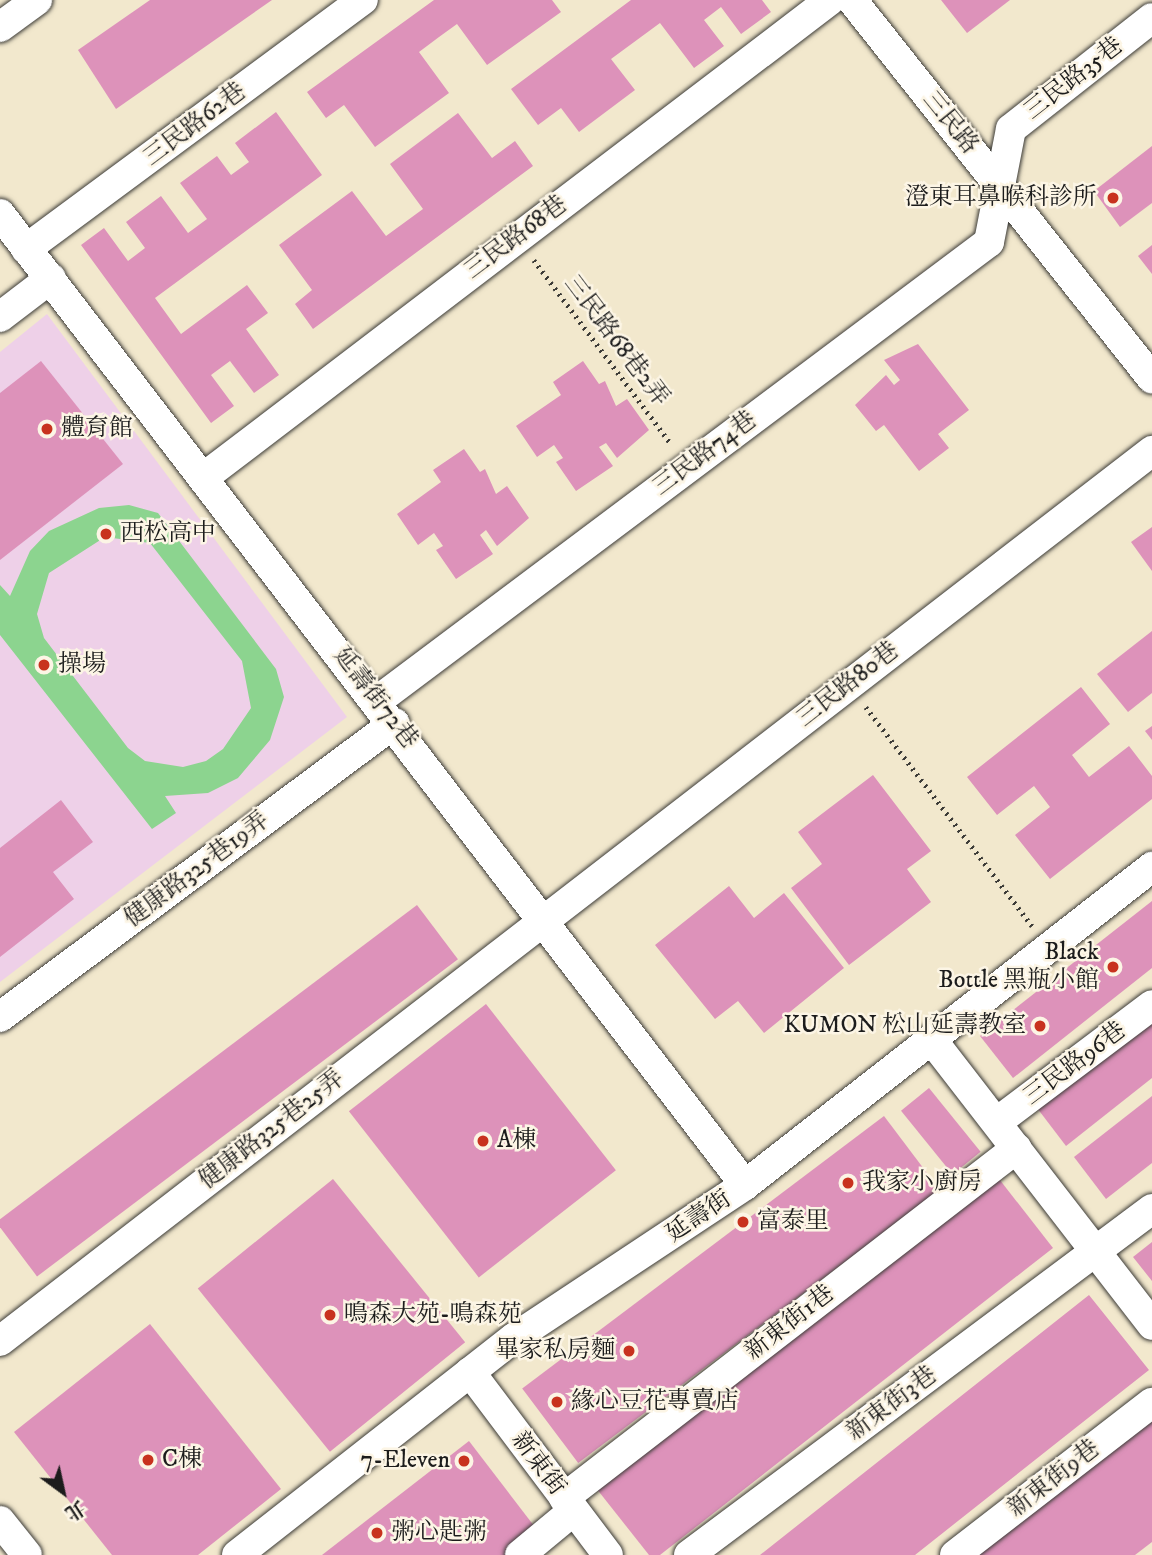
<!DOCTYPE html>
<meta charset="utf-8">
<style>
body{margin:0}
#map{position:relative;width:1152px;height:1555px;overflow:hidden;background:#f2e8cd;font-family:"IM FELL DW Pica","Noto Serif TC",serif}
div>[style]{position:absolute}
.built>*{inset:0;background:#eed0e8}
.green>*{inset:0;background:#8cd48f}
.building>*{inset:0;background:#dd92ba;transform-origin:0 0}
.path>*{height:4.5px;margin-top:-2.25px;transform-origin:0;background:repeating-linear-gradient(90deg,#3c3b37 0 2px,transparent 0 7px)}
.roads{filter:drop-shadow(0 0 2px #3c3b37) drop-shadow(0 0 2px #3c3b37)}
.minor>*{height:30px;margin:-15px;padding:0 15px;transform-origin:15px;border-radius:15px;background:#fff}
.dots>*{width:19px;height:19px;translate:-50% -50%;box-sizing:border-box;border:4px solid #fcf5e5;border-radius:50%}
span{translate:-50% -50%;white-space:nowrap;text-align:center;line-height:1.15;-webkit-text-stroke:5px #fcf5e5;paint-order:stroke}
.street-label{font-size:24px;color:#1c1c1c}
.poi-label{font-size:24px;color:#1c1c1c}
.right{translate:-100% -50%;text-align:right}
.left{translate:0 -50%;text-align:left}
.north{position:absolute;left:28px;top:1457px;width:70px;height:70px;-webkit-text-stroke:5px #fcf5e5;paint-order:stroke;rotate:147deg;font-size:19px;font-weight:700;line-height:28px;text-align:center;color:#1c1c1c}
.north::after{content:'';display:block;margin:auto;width:24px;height:32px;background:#1c1c1c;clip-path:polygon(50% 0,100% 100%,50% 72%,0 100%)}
</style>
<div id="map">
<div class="built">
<div style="clip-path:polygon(47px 314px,347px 717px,0 982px,0 352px)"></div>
</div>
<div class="green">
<div style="clip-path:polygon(evenodd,129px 505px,158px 513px,276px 669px,284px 697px,270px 740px,238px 778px,208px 793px,165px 796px,176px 813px,152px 829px,0 635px,0 585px,10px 596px,30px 551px,49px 531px,99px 508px,129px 505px,105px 537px,150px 543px,242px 661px,251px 708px,223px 749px,206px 761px,183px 767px,145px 761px,128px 748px,44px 638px,37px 614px,49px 573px,105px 537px)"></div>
</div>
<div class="building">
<div style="clip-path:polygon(150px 0,272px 0,116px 109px,78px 50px)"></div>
<div style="clip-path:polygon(434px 0,552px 0,561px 12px,487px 65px,457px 24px,439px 37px,419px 52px,449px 93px,375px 147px,344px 105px,326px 118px,307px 92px)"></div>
<div style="clip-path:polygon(631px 0,762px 0,771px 12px,741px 34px,721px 7px,704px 20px,724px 46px,694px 68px,660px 23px,611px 59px,635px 90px,579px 132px,561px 108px,538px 125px,511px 89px)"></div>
<div style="clip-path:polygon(941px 0,1010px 0,967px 33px)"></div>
<div style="clip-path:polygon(276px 112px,322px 175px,155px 298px,181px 334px,247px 285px,268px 313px,246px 329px,279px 375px,254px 393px,230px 361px,211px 375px,234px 406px,211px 423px,81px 245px,104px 228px,128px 261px,145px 248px,126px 222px,161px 196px,188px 233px,207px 219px,180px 183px,217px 156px,231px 175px,249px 162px,235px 143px)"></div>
<div style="clip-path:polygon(458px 113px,492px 158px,515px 141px,533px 166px,313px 329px,295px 304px,312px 290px,279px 245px,352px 191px,386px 236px,423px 209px,390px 164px)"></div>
<div style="clip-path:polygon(1152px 146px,1152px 203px,1120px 227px,1094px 191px)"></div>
<div style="clip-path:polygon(1152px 245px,1152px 274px,1138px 256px)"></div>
<div style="clip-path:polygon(918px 344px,969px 410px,938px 434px,949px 448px,919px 471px,884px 425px,876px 431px,855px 405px,886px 375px,894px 385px,900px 380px,884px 360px)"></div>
<div style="clip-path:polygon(41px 361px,123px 464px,0 560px,0 393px)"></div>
<div style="clip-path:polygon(583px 361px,599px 384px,605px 381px,616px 406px,627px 399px,649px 430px,617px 458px,606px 443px,599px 447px,613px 466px,576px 491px,556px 462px,563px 458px,554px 445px,537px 457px,516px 426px,561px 395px,553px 382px)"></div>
<div style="clip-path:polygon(464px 449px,480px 472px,485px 469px,496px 494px,507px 486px,529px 518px,497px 546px,486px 530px,480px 535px,493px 554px,456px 579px,436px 550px,443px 546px,434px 533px,418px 545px,397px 514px,441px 482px,433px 470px)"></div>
<div style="clip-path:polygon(1152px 527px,1152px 571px,1131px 542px)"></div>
<div style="clip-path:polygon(1152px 631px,1152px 693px,1128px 712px,1097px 674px)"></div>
<div style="clip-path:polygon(1081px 687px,1110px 724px,1072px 755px,1089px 777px,1129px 746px,1152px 776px,1152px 799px,1050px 879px,1015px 835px,1050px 807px,1034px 786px,997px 815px,967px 777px)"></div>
<div style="clip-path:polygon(1152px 726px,1152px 740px,1145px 731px)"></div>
<div style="clip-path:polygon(873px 775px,931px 851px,907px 869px,931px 902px,849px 965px,791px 888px,822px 864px,798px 832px)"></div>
<div style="clip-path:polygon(61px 800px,93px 842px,53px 872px,74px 899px,0 957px,0 848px)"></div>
<div style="clip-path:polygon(729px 886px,754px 918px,784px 893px,844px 968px,764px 1033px,738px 1001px,715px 1019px,655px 945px)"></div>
<div style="clip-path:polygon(1152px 901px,1152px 968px,1013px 1078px,980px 1036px)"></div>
<div style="left:417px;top:905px;width:68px;height:527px;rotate:53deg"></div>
<div style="left:486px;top:1004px;width:211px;height:174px;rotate:52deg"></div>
<div style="clip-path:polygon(1152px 1012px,1152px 1078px,1066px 1146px,1034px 1104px)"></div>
<div style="left:929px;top:1088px;width:82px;height:36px;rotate:51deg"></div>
<div style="clip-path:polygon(1152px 1096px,1152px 1163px,1106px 1199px,1074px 1157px)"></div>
<div style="left:884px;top:1116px;width:93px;height:453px;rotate:53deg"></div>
<div style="clip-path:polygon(996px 1175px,1053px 1248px,660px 1555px,649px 1555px,596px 1488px)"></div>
<div style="left:333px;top:1179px;width:210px;height:174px;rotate:51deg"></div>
<div style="clip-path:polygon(1152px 1242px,1152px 1281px,1133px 1257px)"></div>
<div style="clip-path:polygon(1089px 1295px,1149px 1370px,1083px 1422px,915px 1555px,760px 1555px)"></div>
<div style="clip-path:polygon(150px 1324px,281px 1489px,198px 1555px,112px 1555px,14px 1432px)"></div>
<div style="clip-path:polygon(1152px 1415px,1152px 1542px,1135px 1555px,971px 1555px)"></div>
<div style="clip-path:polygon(469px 1441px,541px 1535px,515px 1555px,322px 1555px)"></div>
</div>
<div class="path">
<div style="left:534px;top:260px;width:229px;rotate:53.3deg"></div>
<div style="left:866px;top:707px;width:275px;rotate:52.8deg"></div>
</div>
<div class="roads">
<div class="minor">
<div style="left:852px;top:0;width:483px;rotate:51.6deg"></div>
<div style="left:0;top:27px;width:46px;rotate:-36.1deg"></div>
<div style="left:0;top:214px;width:1224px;rotate:52.5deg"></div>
<div style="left:26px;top:249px;width:419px;rotate:-36.5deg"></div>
<div style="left:0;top:317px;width:64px;rotate:-37.4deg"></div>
<div style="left:203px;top:478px;width:788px;rotate:-37.32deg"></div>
<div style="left:377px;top:701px;width:765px;rotate:-36.87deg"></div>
<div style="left:989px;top:242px;width:115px;rotate:-79deg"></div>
<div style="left:1011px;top:129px;width:179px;rotate:-38.2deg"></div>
<div style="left:0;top:1017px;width:492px;rotate:-36.7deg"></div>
<div style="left:932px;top:1040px;width:360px;rotate:52.3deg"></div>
<div style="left:997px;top:1122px;width:194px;rotate:-37deg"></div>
<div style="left:0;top:1341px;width:1456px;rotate:-37.69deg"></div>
<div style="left:470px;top:1372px;width:229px;rotate:53deg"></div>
<div style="left:564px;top:1498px;width:572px;rotate:-37.69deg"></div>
<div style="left:0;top:1521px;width:43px;rotate:51.5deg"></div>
<div style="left:237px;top:1555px;width:352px;rotate:-38.1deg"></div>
<div style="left:514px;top:1338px;width:277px;rotate:-33.5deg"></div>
<div style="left:745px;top:1185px;width:517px;rotate:-38deg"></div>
<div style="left:520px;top:1555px;width:69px;rotate:-39.7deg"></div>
<div style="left:689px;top:1555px;width:578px;rotate:-36.77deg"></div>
<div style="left:955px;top:1555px;width:249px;rotate:-37.7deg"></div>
</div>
</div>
<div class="dots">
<div style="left:1113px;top:198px;background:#c8321e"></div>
<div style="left:47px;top:429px;background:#c8321e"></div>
<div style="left:106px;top:534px;background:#c8321e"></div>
<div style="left:44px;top:665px;background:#c8321e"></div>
<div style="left:1113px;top:967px;background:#c8321e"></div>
<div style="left:1040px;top:1026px;background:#c8321e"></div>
<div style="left:483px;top:1141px;background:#c8321e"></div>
<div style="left:848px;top:1183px;background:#c8321e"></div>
<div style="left:743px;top:1222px;background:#c8321e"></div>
<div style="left:330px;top:1315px;background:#c8321e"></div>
<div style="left:629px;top:1351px;background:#c8321e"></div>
<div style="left:557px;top:1402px;background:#c8321e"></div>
<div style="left:148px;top:1460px;background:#c8321e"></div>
<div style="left:464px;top:1461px;background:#c8321e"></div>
<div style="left:377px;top:1533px;background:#c8321e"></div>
</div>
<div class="street-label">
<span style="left:1074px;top:79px;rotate:-38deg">三民路35巷</span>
<span style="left:950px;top:123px;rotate:51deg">三民路</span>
<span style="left:195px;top:125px;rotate:-37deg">三民路62巷</span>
<span style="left:516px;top:238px;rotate:-37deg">三民路68巷</span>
<span style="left:616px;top:341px;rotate:53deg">三民路68巷2弄</span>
<span style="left:705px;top:454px;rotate:-37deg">三民路74巷</span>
<span style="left:848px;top:685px;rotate:-38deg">三民路80巷</span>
<span style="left:375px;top:698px;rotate:52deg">延壽街72巷</span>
<span style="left:197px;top:870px;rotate:-37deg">健康路325巷19弄</span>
<span style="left:1075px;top:1064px;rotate:-37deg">三民路96巷</span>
<span style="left:272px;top:1130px;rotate:-38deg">健康路325巷25弄</span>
<span style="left:699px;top:1217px;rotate:-34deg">延壽街</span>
<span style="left:790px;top:1323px;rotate:-38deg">新東街1巷</span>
<span style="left:892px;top:1404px;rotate:-37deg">新東街3巷</span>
<span style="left:538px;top:1464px;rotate:53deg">新東街</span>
<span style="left:1054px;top:1479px;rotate:-38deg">新東街9巷</span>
</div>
<div class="poi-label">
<span class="right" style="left:1097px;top:198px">澄東耳鼻喉科診所</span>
<span class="left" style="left:61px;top:429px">體育館</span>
<span class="left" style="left:120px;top:534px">西松高中</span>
<span class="left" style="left:58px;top:665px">操場</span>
<span class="right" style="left:1099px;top:967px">Black<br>Bottle 黑瓶小館</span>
<span class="right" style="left:1026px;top:1026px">KUMON 松山延壽教室</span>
<span class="left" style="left:497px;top:1141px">A棟</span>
<span class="left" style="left:862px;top:1183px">我家小廚房</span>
<span class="left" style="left:757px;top:1222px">富泰里</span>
<span class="left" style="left:344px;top:1315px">鳴森大苑-鳴森苑</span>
<span class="right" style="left:615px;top:1351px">畢家私房麵</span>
<span class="left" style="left:571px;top:1402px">緣心豆花專賣店</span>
<span class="left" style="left:162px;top:1460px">C棟</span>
<span class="right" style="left:450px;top:1461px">7-Eleven</span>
<span class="left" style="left:391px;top:1533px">粥心匙粥</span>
</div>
<div class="north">北</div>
</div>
